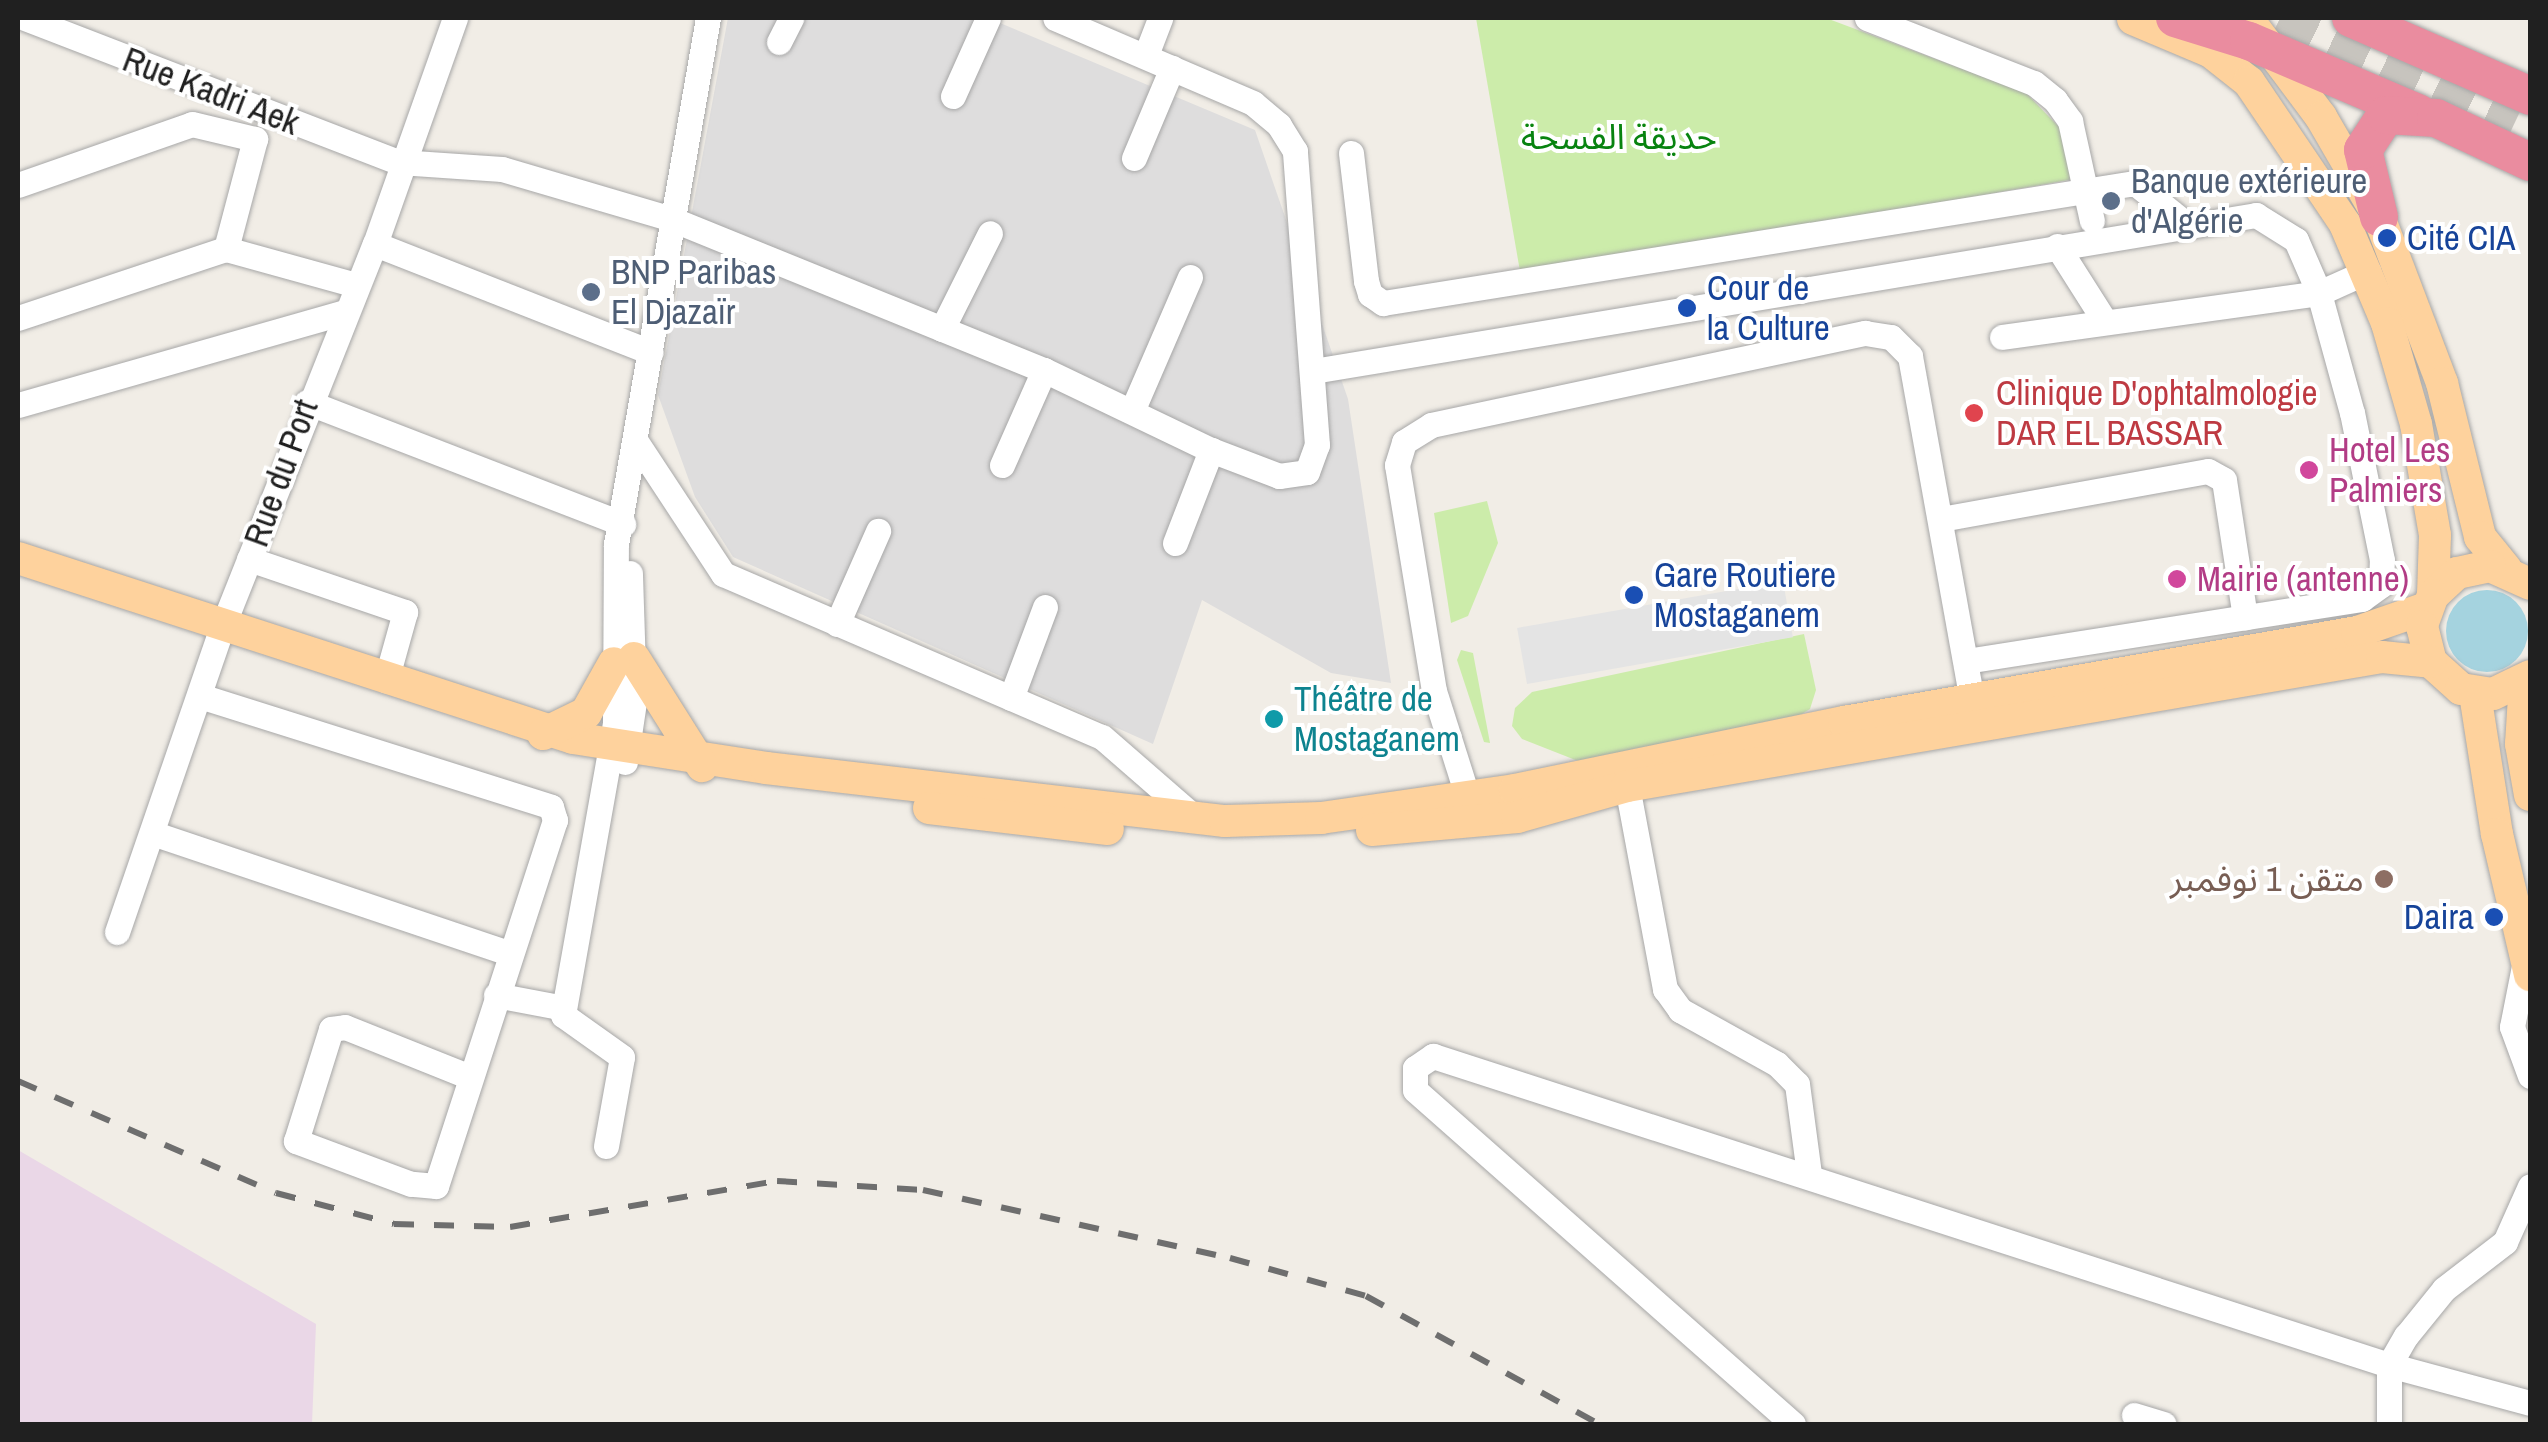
<!DOCTYPE html>
<meta charset="utf-8">
<style>
body{margin:0}
#map{position:relative;width:2548px;height:1442px;overflow:hidden;background:#f1ede6;font-family:"Archivo Narrow","Noto Sans Arabic",sans-serif}
div>[style]{position:absolute}
.residential>*{inset:0;background:#dedddd}
.industrial>*{inset:0;background:#ead7e7}
.grass>*{inset:0;background:#ccecaa}
.parking>*{inset:0;background:#e4e4e4;transform-origin:0 0}
.water>*{inset:0;background:#a5d3df}
.round{border-radius:50%}
.highway-tunnel>*{height:38px;margin-top:-19px;transform-origin:0;background:repeating-linear-gradient(90deg,#c7c4be 0 38px,transparent 0 57px)}
.roads{filter:drop-shadow(0 0 2px #a7a7a7) drop-shadow(0 0 2px #a7a7a7)}
.minor>*{height:25px;margin:-12.5px;padding:0 12.5px;transform-origin:12.5px;border-radius:12.5px;background:#fff}
.major>*{height:32px;margin:-16px;padding:0 16px;transform-origin:16px;border-radius:16px;background:#fed29d}
.highway>*{height:38px;margin:-19px;padding:0 19px;transform-origin:19px;border-radius:19px;background:#ea8c9f}
.rail>*{height:6px;margin-top:-3px;transform-origin:0;background:repeating-linear-gradient(90deg,#6e6e6e 0 20px,transparent 0 40px)}
.dots>*{width:28px;height:28px;translate:-50% -50%;box-sizing:border-box;border:5px solid #fff;border-radius:50%}
span{translate:-50% -50%;white-space:nowrap;text-align:center;line-height:1.15;-webkit-text-stroke:8px #fff;paint-order:stroke}
.street-label{font-size:35px;color:#202020}
.park-label{font-size:35px;color:#088310}
.service-label{font-size:35px;color:#4e5e75}
.left{translate:0 -50%;text-align:left}
.transit-label{font-size:35px;color:#164399}
.right{translate:-100% -50%;text-align:right}
.health-label{font-size:35px;color:#be3a42}
.hotel-label{font-size:35px;color:#b23c85}
.culture-label{font-size:35px;color:#0d838f}
.education-label{font-size:35px;color:#785e54}
.frame{position:absolute;inset:0;border:20px solid #202020;pointer-events:none}
</style>
<div id="map">
<div class="residential">
<div style="clip-path:polygon(728px 18px,988px 18px,1255px 130px,1348px 399px,1391px 683px,1331px 673px,1202px 600px,1153px 744px,733px 557px,695px 497px,658px 395px)"></div>
</div>
<div class="industrial">
<div style="clip-path:polygon(18px 1150px,316px 1324px,312px 1424px,18px 1424px)"></div>
</div>
<div class="grass">
<div style="clip-path:polygon(1476px 18px,1826px 18px,2026px 93px,2060px 128px,2074px 179px,1521px 277px)"></div>
<div style="clip-path:polygon(1487px 501px,1498px 543px,1468px 616px,1451px 623px,1434px 513px)"></div>
<div style="clip-path:polygon(1804px 634px,1816px 690px,1810px 709px,1795px 718px,1578px 761px,1522px 739px,1512px 726px,1515px 708px,1532px 692px)"></div>
<div style="clip-path:polygon(1461px 650px,1473px 653px,1490px 743px,1484px 742px,1457px 660px)"></div>
</div>
<div class="parking">
<div style="left:1783px;top:581px;width:57px;height:270px;rotate:80deg"></div>
</div>
<div class="water">
<div class="round" style="left:2446px;top:590px;width:82px;height:82px"></div>
</div>
<div class="highway-tunnel">
<div style="left:2280px;top:18px;width:257px;rotate:25.4deg"></div>
</div>
<div class="roads">
<div class="minor">
<div style="left:25px;top:18px;width:401px;rotate:21.1deg"></div>
<div style="left:399px;top:162px;width:103px;rotate:3.9deg"></div>
<div style="left:502px;top:169px;width:174px;rotate:16.4deg"></div>
<div style="left:669px;top:218px;width:405px;rotate:22.1deg"></div>
<div style="left:1044px;top:370px;width:185px;rotate:25.6deg"></div>
<div style="left:1211px;top:450px;width:73px;rotate:20.9deg"></div>
<div style="left:1279px;top:476px;width:28px;rotate:-8deg"></div>
<div style="left:1307px;top:472px;width:29px;rotate:-70deg"></div>
<div style="left:1317px;top:445px;width:295px;rotate:-94.3deg"></div>
<div style="left:1295px;top:151px;width:31px;rotate:-122deg"></div>
<div style="left:1279px;top:125px;width:34px;rotate:-140deg"></div>
<div style="left:1253px;top:103px;width:215px;rotate:-156.8deg"></div>
<div style="left:1867px;top:18px;width:179px;rotate:21.3deg"></div>
<div style="left:2034px;top:83px;width:27px;rotate:39deg"></div>
<div style="left:2055px;top:100px;width:26px;rotate:54deg"></div>
<div style="left:2070px;top:121px;width:102px;rotate:77.6deg"></div>
<div style="left:779px;top:42px;width:27px;rotate:-63deg"></div>
<div style="left:1146px;top:55px;width:40px;rotate:-69deg"></div>
<div style="left:953px;top:96px;width:85px;rotate:-65.8deg"></div>
<div style="left:1351px;top:153px;width:129px;rotate:83.3deg"></div>
<div style="left:1366px;top:281px;width:14px;rotate:73deg"></div>
<div style="left:1370px;top:294px;width:16px;rotate:35deg"></div>
<div style="left:1383px;top:303px;width:762px;rotate:-9.07deg"></div>
<div style="left:2135px;top:183px;width:65px;rotate:38.8deg"></div>
<div style="left:1134px;top:158px;width:98px;rotate:-67.1deg"></div>
<div style="left:18px;top:185px;width:184px;rotate:-19.3deg"></div>
<div style="left:192px;top:124px;width:65px;rotate:13.4deg"></div>
<div style="left:255px;top:139px;width:114px;rotate:104.8deg"></div>
<div style="left:375px;top:244px;width:296px;rotate:21.4deg"></div>
<div style="left:2057px;top:246px;width:88px;rotate:57.6deg"></div>
<div style="left:18px;top:318px;width:219px;rotate:-18.4deg"></div>
<div style="left:226px;top:249px;width:135px;rotate:15.5deg"></div>
<div style="left:942px;top:329px;width:107px;rotate:-63.4deg"></div>
<div style="left:1313px;top:371px;width:956px;rotate:-9.39deg"></div>
<div style="left:2256px;top:215px;width:47px;rotate:32deg"></div>
<div style="left:2296px;top:240px;width:58px;rotate:66.5deg"></div>
<div style="left:2319px;top:293px;width:54px;rotate:-24.2deg"></div>
<div style="left:307px;top:402px;width:339px;rotate:21.1deg"></div>
<div style="left:18px;top:405px;width:340px;rotate:-15.9deg"></div>
<div style="left:1132px;top:411px;width:146px;rotate:-66.6deg"></div>
<div style="left:637px;top:443px;width:157px;rotate:56.7deg"></div>
<div style="left:723px;top:574px;width:413px;rotate:23.3deg"></div>
<div style="left:1102px;top:737px;width:122px;rotate:41deg"></div>
<div style="left:1002px;top:465px;width:104px;rotate:-66.1deg"></div>
<div style="left:1941px;top:519px;width:271px;rotate:-10.2deg"></div>
<div style="left:2208px;top:471px;width:18px;rotate:29deg"></div>
<div style="left:2224px;top:480px;width:139px;rotate:81.3deg"></div>
<div style="left:1175px;top:543px;width:100px;rotate:-68.8deg"></div>
<div style="left:249px;top:559px;width:165px;rotate:18.8deg"></div>
<div style="left:405px;top:612px;width:71px;rotate:105.6deg"></div>
<div style="left:837px;top:624px;width:102px;rotate:-66.2deg"></div>
<div style="left:1966px;top:661px;width:401px;rotate:-8.9deg"></div>
<div style="left:2362px;top:599px;width:24px;rotate:-36deg"></div>
<div style="left:2381px;top:585px;width:25px;rotate:-88deg"></div>
<div style="left:2382px;top:560px;width:150px;rotate:-101.5deg"></div>
<div style="left:2352px;top:413px;width:124px;rotate:-105.4deg"></div>
<div style="left:2319px;top:293px;width:320px;rotate:172.1deg"></div>
<div style="left:200px;top:696px;width:368px;rotate:17.5deg"></div>
<div style="left:551px;top:807px;width:14px;rotate:73deg"></div>
<div style="left:555px;top:820px;width:385px;rotate:108deg"></div>
<div style="left:436px;top:1186px;width:25px;rotate:-175deg"></div>
<div style="left:411px;top:1184px;width:123px;rotate:-159.5deg"></div>
<div style="left:296px;top:1141px;width:117px;rotate:-72.6deg"></div>
<div style="left:331px;top:1029px;width:14px;rotate:-8deg"></div>
<div style="left:345px;top:1027px;width:135px;rotate:21.8deg"></div>
<div style="left:1011px;top:698px;width:97px;rotate:-69.5deg"></div>
<div style="left:625px;top:762px;width:61px;rotate:-81.5deg"></div>
<div style="left:634px;top:702px;width:129px;rotate:-91.8deg"></div>
<div style="left:1627px;top:786px;width:207px;rotate:79.4deg"></div>
<div style="left:1665px;top:989px;width:26px;rotate:54deg"></div>
<div style="left:1680px;top:1010px;width:111px;rotate:29.1deg"></div>
<div style="left:1777px;top:1064px;width:28px;rotate:45deg"></div>
<div style="left:1797px;top:1084px;width:91px;rotate:82.4deg"></div>
<div style="left:1468px;top:798px;width:112px;rotate:-107.6deg"></div>
<div style="left:1434px;top:691px;width:229px;rotate:-99.3deg"></div>
<div style="left:1397px;top:465px;width:24px;rotate:-73deg"></div>
<div style="left:1404px;top:442px;width:32px;rotate:-32deg"></div>
<div style="left:1431px;top:425px;width:444px;rotate:-12deg"></div>
<div style="left:1865px;top:333px;width:26px;rotate:9deg"></div>
<div style="left:1891px;top:337px;width:27px;rotate:45deg"></div>
<div style="left:1910px;top:356px;width:350px;rotate:79.8deg"></div>
<div style="left:152px;top:833px;width:377px;rotate:18.6deg"></div>
<div style="left:117px;top:932px;width:325px;rotate:-71deg"></div>
<div style="left:223px;top:625px;width:410px;rotate:-68.3deg"></div>
<div style="left:375px;top:244px;width:240px;rotate:-70.5deg"></div>
<div style="left:2526px;top:956px;width:72px;rotate:101.2deg"></div>
<div style="left:2512px;top:1027px;width:52px;rotate:69.8deg"></div>
<div style="left:496px;top:995px;width:69px;rotate:10.8deg"></div>
<div style="left:606px;top:1146px;width:90px;rotate:-79.8deg"></div>
<div style="left:622px;top:1057px;width:72px;rotate:-144.6deg"></div>
<div style="left:563px;top:1015px;width:297px;rotate:-79.9deg"></div>
<div style="left:615px;top:723px;width:179px;rotate:-89.7deg"></div>
<div style="left:616px;top:544px;width:534px;rotate:-80.08deg"></div>
<div style="left:2134px;top:1415px;width:31px;rotate:17deg"></div>
<div style="left:1793px;top:1424px;width:504px;rotate:-138.54deg"></div>
<div style="left:1415px;top:1090px;width:22px;rotate:-90deg"></div>
<div style="left:1415px;top:1068px;width:22px;rotate:-34deg"></div>
<div style="left:1433px;top:1056px;width:1005px;rotate:17.91deg"></div>
<div style="left:2389px;top:1365px;width:146px;rotate:15.1deg"></div>
<div style="left:2389px;top:1424px;width:59px;rotate:-90deg"></div>
<div style="left:2389px;top:1365px;width:34px;rotate:-60deg"></div>
<div style="left:2406px;top:1336px;width:60px;rotate:-51deg"></div>
<div style="left:2444px;top:1289px;width:77px;rotate:-37.6deg"></div>
<div style="left:2505px;top:1242px;width:61px;rotate:-65.9deg"></div>
</div>
<div class="major">
<div style="left:2247px;top:18px;width:124px;rotate:53.2deg"></div>
<div style="left:2321px;top:117px;width:116px;rotate:59.9deg"></div>
<div style="left:2379px;top:217px;width:178px;rotate:69.2deg"></div>
<div style="left:2442px;top:383px;width:159px;rotate:76.1deg"></div>
<div style="left:2480px;top:537px;width:41px;rotate:50.9deg"></div>
<div style="left:2133px;top:19px;width:85px;rotate:22.9deg"></div>
<div style="left:2211px;top:52px;width:48px;rotate:38.3deg"></div>
<div style="left:2249px;top:82px;width:171px;rotate:55.9deg"></div>
<div style="left:2345px;top:224px;width:108px;rotate:67deg"></div>
<div style="left:2387px;top:323px;width:105px;rotate:74deg"></div>
<div style="left:2416px;top:424px;width:113px;rotate:80.3deg"></div>
<div style="left:2435px;top:535px;width:60px;rotate:91.9deg"></div>
<div style="left:18px;top:558px;width:583px;rotate:17.97deg"></div>
<div style="left:573px;top:738px;width:195px;rotate:8.8deg"></div>
<div style="left:766px;top:768px;width:462px;rotate:6.6deg"></div>
<div style="left:1225px;top:821px;width:96px;rotate:-1.8deg"></div>
<div style="left:1321px;top:818px;width:196px;rotate:-8.2deg"></div>
<div style="left:1515px;top:790px;width:336px;rotate:-11.7deg"></div>
<div style="left:1844px;top:722px;width:521px;rotate:-9.95deg"></div>
<div style="left:2357px;top:632px;width:73px;rotate:-19.2deg"></div>
<div style="left:2530px;top:584px;width:44px;rotate:-155.8deg"></div>
<div style="left:2490px;top:566px;width:34px;rotate:168deg"></div>
<div style="left:2457px;top:573px;width:33px;rotate:137deg"></div>
<div style="left:2433px;top:595px;width:33px;rotate:110deg"></div>
<div style="left:2422px;top:626px;width:37px;rotate:76deg"></div>
<div style="left:2431px;top:662px;width:40px;rotate:42deg"></div>
<div style="left:2461px;top:689px;width:32px;rotate:9deg"></div>
<div style="left:2493px;top:694px;width:41px;rotate:-25.9deg"></div>
<div style="left:634px;top:658px;width:128px;rotate:57.8deg"></div>
<div style="left:2525px;top:681px;width:63px;rotate:93.6deg"></div>
<div style="left:2521px;top:744px;width:52px;rotate:80deg"></div>
<div style="left:2475px;top:694px;width:142px;rotate:81.1deg"></div>
<div style="left:2497px;top:834px;width:145px;rotate:76.8deg"></div>
<div style="left:543px;top:734px;width:48px;rotate:-26deg"></div>
<div style="left:586px;top:713px;width:57px;rotate:-60.8deg"></div>
<div style="left:929px;top:808px;width:180px;rotate:6.7deg"></div>
<div style="left:1372px;top:830px;width:146px;rotate:-5.1deg"></div>
<div style="left:1517px;top:817px;width:114px;rotate:-15.7deg"></div>
<div style="left:1627px;top:786px;width:766px;rotate:-9.7deg"></div>
<div style="left:2382px;top:657px;width:49px;rotate:5.8deg"></div>
</div>
<div class="highway">
<div style="left:2175px;top:18px;width:77px;rotate:17.3deg"></div>
<div style="left:2249px;top:41px;width:184px;rotate:23.1deg"></div>
<div style="left:2351px;top:18px;width:195px;rotate:23.5deg"></div>
<div style="left:2379px;top:217px;width:69px;rotate:-103.4deg"></div>
<div style="left:2363px;top:150px;width:42px;rotate:-56.7deg"></div>
<div style="left:2386px;top:115px;width:50px;rotate:3.4deg"></div>
<div style="left:2436px;top:118px;width:104px;rotate:25.1deg"></div>
</div>
</div>
<div class="rail">
<div style="left:18px;top:1081px;width:281px;rotate:23.5deg"></div>
<div style="left:276px;top:1193px;width:122px;rotate:14.7deg"></div>
<div style="left:394px;top:1224px;width:116px;rotate:1.5deg"></div>
<div style="left:510px;top:1227px;width:271px;rotate:-9.8deg"></div>
<div style="left:777px;top:1181px;width:146px;rotate:3.5deg"></div>
<div style="left:923px;top:1190px;width:314px;rotate:12.5deg"></div>
<div style="left:1230px;top:1258px;width:141px;rotate:15.6deg"></div>
<div style="left:1366px;top:1296px;width:266px;rotate:28.8deg"></div>
</div>
<div class="dots">
<div style="left:2111px;top:201px;background:#5c6f8a"></div>
<div style="left:2387px;top:238px;background:#1a4fb4"></div>
<div style="left:591px;top:292px;background:#5c6f8a"></div>
<div style="left:1687px;top:308px;background:#1a4fb4"></div>
<div style="left:1974px;top:413px;background:#e0444e"></div>
<div style="left:2309px;top:470px;background:#d1479c"></div>
<div style="left:2177px;top:579px;background:#d1479c"></div>
<div style="left:1634px;top:595px;background:#1a4fb4"></div>
<div style="left:1274px;top:719px;background:#0f9aa8"></div>
<div style="left:2384px;top:879px;background:#8d6e63"></div>
<div style="left:2494px;top:917px;background:#1a4fb4"></div>
</div>
<div class="street-label">
<span style="left:211px;top:91px;rotate:21deg">Rue Kadri Aek</span>
<span style="left:281px;top:473px;rotate:-70deg">Rue du Port</span>
</div>
<div class="park-label">
<span style="left:1619px;top:137px">حديقة الفسحة</span>
</div>
<div class="service-label">
<span class="left" style="left:2131px;top:201px">Banque extérieure<br>d'Algérie</span>
<span class="left" style="left:611px;top:292px">BNP Paribas<br>El Djazaïr</span>
</div>
<div class="transit-label">
<span class="left" style="left:2407px;top:238px">Cité CIA</span>
<span class="left" style="left:1707px;top:308px">Cour de<br>la Culture</span>
<span class="left" style="left:1654px;top:595px">Gare Routiere<br>Mostaganem</span>
<span class="right" style="left:2474px;top:917px">Daira</span>
</div>
<div class="health-label">
<span class="left" style="left:1996px;top:413px">Clinique D'ophtalmologie<br>DAR EL BASSAR</span>
</div>
<div class="hotel-label">
<span class="left" style="left:2329px;top:470px">Hotel Les<br>Palmiers</span>
<span class="left" style="left:2197px;top:579px">Mairie (antenne)</span>
</div>
<div class="culture-label">
<span class="left" style="left:1294px;top:719px">Théâtre de<br>Mostaganem</span>
</div>
<div class="education-label">
<span class="right" style="left:2364px;top:879px">متقن 1 نوفمبر</span>
</div>
<div class="frame"></div>
</div>
